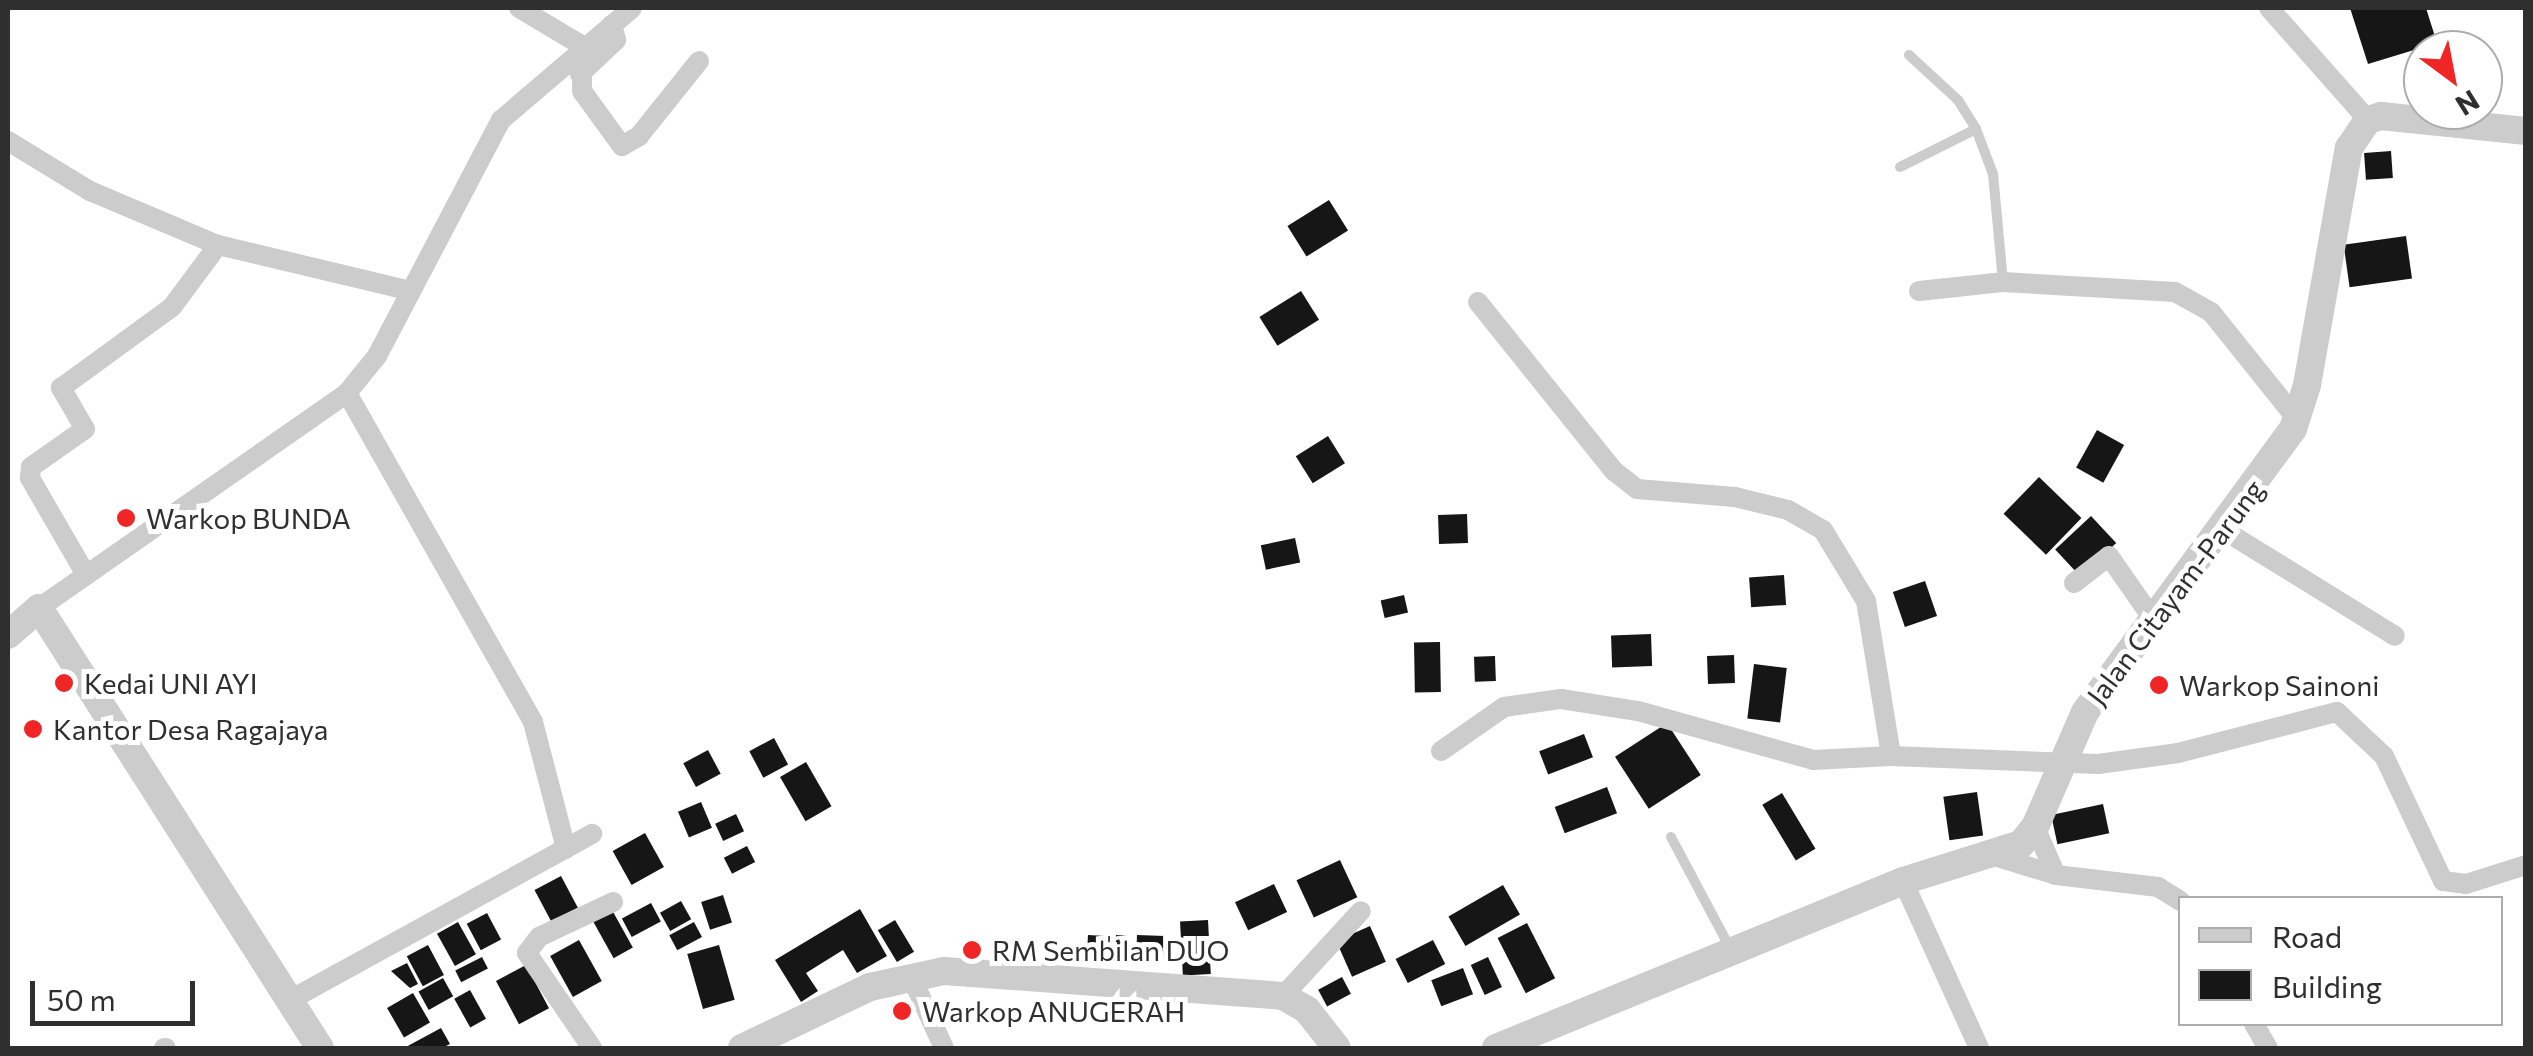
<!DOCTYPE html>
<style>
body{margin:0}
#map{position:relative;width:2533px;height:1056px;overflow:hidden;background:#fff;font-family:Commissioner,sans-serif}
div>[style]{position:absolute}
.building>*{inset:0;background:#161616;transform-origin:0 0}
.service>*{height:10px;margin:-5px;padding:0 5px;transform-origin:5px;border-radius:5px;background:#ccc}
.minor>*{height:20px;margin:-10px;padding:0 10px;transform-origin:10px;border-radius:10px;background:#ccc}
.tertiary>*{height:28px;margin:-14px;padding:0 14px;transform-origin:14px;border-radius:14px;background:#ccc}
.dots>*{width:28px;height:28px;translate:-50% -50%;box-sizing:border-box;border:5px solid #fff;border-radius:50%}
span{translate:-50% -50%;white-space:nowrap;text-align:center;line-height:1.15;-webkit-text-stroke:10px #fff;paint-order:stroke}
.poi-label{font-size:28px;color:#2f2f2f}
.left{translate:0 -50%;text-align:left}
.street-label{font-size:28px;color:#2f2f2f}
.frame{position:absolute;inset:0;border:10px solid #2f2f2f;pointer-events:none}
.legend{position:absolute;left:2178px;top:896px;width:325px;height:130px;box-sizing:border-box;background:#fff;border:2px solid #acacac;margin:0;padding:12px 18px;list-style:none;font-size:30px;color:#2f2f2f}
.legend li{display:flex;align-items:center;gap:20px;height:50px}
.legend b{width:50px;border:2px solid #acacac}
.north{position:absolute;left:2403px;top:30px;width:100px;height:100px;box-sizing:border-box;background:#fff;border:2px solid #acacac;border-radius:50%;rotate:148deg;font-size:28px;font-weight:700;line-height:40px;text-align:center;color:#2f2f2f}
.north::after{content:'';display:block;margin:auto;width:35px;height:45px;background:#f02626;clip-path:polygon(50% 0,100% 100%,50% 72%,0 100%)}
.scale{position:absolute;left:30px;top:981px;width:165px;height:45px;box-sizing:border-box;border:5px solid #2f2f2f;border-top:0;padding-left:12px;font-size:30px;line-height:35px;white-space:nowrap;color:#2f2f2f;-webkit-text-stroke:8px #fff;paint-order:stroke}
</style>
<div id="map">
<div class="building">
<div style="clip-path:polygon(2350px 8px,2426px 8px,2437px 43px,2368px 64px)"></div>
<div style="left:2391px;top:151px;width:27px;height:27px;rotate:86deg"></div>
<div style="left:1329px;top:200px;width:36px;height:49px;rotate:58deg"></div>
<div style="left:2406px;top:236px;width:43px;height:63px;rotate:82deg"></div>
<div style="left:1301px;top:291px;width:34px;height:49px;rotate:58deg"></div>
<div style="left:2097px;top:430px;width:31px;height:43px;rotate:29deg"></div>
<div style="left:1328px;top:436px;width:32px;height:38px;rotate:58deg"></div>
<div style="left:2039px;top:477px;width:59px;height:51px;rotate:44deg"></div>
<div style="left:1467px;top:514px;width:29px;height:29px;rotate:88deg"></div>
<div style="left:2091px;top:516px;width:37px;height:49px;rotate:47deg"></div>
<div style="left:1295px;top:538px;width:25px;height:35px;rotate:78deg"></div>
<div style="left:1784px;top:575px;width:30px;height:35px;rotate:86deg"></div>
<div style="left:1925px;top:581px;width:37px;height:34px;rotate:71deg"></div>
<div style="left:1404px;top:595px;width:18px;height:24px;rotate:77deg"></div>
<div style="left:1651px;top:634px;width:32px;height:40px;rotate:88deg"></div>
<div style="left:1440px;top:642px;width:50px;height:26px;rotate:89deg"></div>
<div style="left:1734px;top:655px;width:28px;height:27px;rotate:88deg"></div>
<div style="left:1495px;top:656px;width:25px;height:21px;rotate:88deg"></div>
<div style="left:1754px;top:664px;width:33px;height:55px;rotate:7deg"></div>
<div style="left:1667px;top:723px;width:62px;height:62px;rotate:57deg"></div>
<div style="left:1584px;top:734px;width:25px;height:48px;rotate:69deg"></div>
<div style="left:774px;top:738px;width:30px;height:28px;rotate:62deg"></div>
<div style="left:708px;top:750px;width:27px;height:28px;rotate:62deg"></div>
<div style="left:806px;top:762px;width:51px;height:30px;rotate:60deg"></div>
<div style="left:1607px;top:787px;width:28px;height:56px;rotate:69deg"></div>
<div style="left:1977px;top:792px;width:44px;height:34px;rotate:82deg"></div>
<div style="left:1782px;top:793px;width:65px;height:23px;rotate:59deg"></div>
<div style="left:701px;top:802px;width:28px;height:25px;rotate:67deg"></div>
<div style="left:2103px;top:804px;width:30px;height:53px;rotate:78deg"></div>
<div style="left:736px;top:814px;width:19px;height:23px;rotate:65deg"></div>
<div style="left:645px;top:833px;width:39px;height:37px;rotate:61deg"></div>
<div style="left:747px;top:846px;width:18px;height:26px;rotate:63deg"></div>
<div style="left:1340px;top:860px;width:41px;height:48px;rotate:65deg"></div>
<div style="left:561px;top:876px;width:36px;height:30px;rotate:62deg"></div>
<div style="left:1274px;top:884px;width:31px;height:43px;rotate:65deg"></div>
<div style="left:1503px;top:885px;width:34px;height:63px;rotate:60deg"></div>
<div style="left:723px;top:895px;width:29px;height:23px;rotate:72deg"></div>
<div style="left:681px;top:901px;width:21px;height:24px;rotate:61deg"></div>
<div style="left:651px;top:903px;width:21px;height:33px;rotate:62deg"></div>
<div style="clip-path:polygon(860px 909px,887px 956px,857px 973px,843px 950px,806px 973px,818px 991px,801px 1002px,775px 960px)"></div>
<div style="left:612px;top:910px;width:43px;height:22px;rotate:61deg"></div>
<div style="left:487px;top:913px;width:30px;height:23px;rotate:62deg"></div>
<div style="left:895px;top:920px;width:37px;height:20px;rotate:59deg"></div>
<div style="left:1208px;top:920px;width:54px;height:28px;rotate:87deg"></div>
<div style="left:458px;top:922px;width:37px;height:24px;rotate:61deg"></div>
<div style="left:694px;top:922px;width:17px;height:28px;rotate:62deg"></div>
<div style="left:1527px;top:923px;width:62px;height:33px;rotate:63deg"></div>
<div style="left:1370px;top:926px;width:39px;height:37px;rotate:66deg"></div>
<div style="left:1088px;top:935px;width:22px;height:24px;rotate:3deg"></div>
<div style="left:1116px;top:935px;width:13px;height:24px;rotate:4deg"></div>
<div style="left:1137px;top:935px;width:35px;height:22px;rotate:2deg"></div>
<div style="left:579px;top:940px;width:47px;height:33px;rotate:61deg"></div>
<div style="left:1433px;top:940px;width:27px;height:42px;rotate:63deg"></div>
<div style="left:428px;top:945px;width:34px;height:24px;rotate:62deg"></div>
<div style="left:719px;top:945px;width:57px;height:33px;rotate:74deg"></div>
<div style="left:482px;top:957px;width:13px;height:30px;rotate:63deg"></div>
<div style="left:1488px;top:957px;width:33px;height:19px;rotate:65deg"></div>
<div style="clip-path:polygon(407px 963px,418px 984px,410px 988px,391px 971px)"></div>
<div style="left:526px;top:965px;width:49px;height:34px;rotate:62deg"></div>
<div style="left:1463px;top:968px;width:28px;height:34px;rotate:69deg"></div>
<div style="left:1342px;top:977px;width:19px;height:27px;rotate:62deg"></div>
<div style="left:443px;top:978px;width:21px;height:28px;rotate:61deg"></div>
<div style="left:470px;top:990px;width:33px;height:18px;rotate:61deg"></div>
<div style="left:413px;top:993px;width:34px;height:30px;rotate:60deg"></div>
<div style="clip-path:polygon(441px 1028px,450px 1044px,442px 1048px,404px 1048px)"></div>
</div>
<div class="service">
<div style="left:1909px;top:55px;width:67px;rotate:42.6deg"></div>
<div style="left:1958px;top:100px;width:34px;rotate:58deg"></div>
<div style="left:1976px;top:129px;width:48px;rotate:69.3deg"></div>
<div style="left:1993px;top:174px;width:107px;rotate:84.7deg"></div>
<div style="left:1900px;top:167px;width:85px;rotate:-26.6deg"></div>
<div style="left:1671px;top:837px;width:128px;rotate:62deg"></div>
</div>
<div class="minor">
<div style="left:519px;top:8px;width:78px;rotate:30.8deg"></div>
<div style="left:2269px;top:8px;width:149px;rotate:48.5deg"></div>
<div style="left:581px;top:54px;width:37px;rotate:88deg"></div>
<div style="left:582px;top:91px;width:68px;rotate:54deg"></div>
<div style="left:622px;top:146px;width:20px;rotate:-30deg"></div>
<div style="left:639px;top:136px;width:96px;rotate:-51.3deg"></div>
<div style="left:580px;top:74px;width:50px;rotate:-43.4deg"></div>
<div style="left:616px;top:40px;width:16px;rotate:-105deg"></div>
<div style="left:8px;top:141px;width:96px;rotate:31.4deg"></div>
<div style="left:90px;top:191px;width:139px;rotate:22.9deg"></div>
<div style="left:218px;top:245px;width:198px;rotate:13.4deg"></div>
<div style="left:1919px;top:291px;width:84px;rotate:-6.1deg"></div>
<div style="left:2003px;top:282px;width:172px;rotate:3.3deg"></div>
<div style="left:2175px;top:292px;width:41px;rotate:29.1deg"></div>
<div style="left:2211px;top:312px;width:136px;rotate:51.3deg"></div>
<div style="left:1478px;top:302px;width:217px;rotate:51.2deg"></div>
<div style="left:1614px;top:471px;width:29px;rotate:38deg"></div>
<div style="left:1637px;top:489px;width:98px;rotate:4.7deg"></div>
<div style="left:1735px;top:497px;width:55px;rotate:13.8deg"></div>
<div style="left:1788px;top:510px;width:40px;rotate:29.7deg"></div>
<div style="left:1823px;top:530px;width:83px;rotate:58.8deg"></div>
<div style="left:1866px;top:601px;width:157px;rotate:80.8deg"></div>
<div style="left:1891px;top:756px;width:207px;rotate:2.2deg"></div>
<div style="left:2098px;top:764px;width:81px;rotate:-7.8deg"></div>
<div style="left:2178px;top:753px;width:164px;rotate:-14.5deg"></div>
<div style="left:2337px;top:712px;width:64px;rotate:43.1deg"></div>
<div style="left:2384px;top:756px;width:138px;rotate:64.7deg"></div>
<div style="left:2443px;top:881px;width:23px;rotate:7deg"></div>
<div style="left:2466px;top:884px;width:63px;rotate:-17.6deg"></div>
<div style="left:347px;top:393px;width:378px;rotate:60.5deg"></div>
<div style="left:533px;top:722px;width:131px;rotate:75.4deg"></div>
<div style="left:2222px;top:529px;width:203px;rotate:31.7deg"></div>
<div style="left:85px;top:573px;width:110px;rotate:-120.1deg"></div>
<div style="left:30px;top:478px;width:11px;rotate:-85deg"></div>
<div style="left:31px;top:467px;width:66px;rotate:-35.1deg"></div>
<div style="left:85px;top:429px;width:48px;rotate:-120.3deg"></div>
<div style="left:61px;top:388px;width:137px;rotate:-36.1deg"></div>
<div style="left:172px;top:307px;width:77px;rotate:-53.4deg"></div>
<div style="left:2074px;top:583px;width:44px;rotate:-37.6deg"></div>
<div style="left:2109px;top:556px;width:77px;rotate:55.1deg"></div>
<div style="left:39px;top:608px;width:376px;rotate:-34.9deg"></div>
<div style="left:347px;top:393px;width:48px;rotate:-51deg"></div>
<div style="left:377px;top:356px;width:267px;rotate:-62.3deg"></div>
<div style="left:501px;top:120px;width:172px;rotate:-40.5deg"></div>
<div style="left:1441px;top:751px;width:77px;rotate:-34.9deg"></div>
<div style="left:1504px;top:707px;width:58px;rotate:-8deg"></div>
<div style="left:1561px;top:699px;width:78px;rotate:8.9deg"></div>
<div style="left:1638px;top:711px;width:182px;rotate:15.6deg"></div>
<div style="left:1813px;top:760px;width:78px;rotate:-2.9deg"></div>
<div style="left:2035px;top:827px;width:52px;rotate:66.4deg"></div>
<div style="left:1994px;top:856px;width:65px;rotate:17deg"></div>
<div style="left:2056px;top:875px;width:103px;rotate:6.7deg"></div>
<div style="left:2158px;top:887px;width:26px;rotate:32deg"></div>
<div style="left:1903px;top:881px;width:183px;rotate:65.5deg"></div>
<div style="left:911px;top:976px;width:79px;rotate:65.4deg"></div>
<div style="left:1283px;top:996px;width:115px;rotate:-47.5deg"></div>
<div style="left:290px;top:1000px;width:345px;rotate:-28.8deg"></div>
<div style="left:2254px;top:1024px;width:28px;rotate:60deg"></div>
<div style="left:164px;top:1048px;width:2px"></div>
<div style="left:592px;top:1048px;width:115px;rotate:-124.4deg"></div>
<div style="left:527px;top:953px;width:20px;rotate:-53deg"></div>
<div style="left:539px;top:937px;width:82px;rotate:-25.3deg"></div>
</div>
<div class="tertiary">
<div style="left:8px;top:635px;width:41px;rotate:-41.1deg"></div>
<div style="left:39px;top:608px;width:522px;rotate:57.44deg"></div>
<div style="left:742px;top:1048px;width:142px;rotate:-25.5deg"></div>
<div style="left:870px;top:987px;width:76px;rotate:-12.2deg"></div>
<div style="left:944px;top:971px;width:340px;rotate:4.2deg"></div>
<div style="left:1283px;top:996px;width:28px;rotate:30deg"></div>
<div style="left:1307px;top:1010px;width:48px;rotate:51.7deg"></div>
<div style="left:1496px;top:1048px;width:440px;rotate:-22.3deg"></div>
<div style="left:1903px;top:881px;width:124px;rotate:-17.4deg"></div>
<div style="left:2021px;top:844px;width:22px;rotate:-51deg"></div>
<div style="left:2035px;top:827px;width:125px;rotate:-66.5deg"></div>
<div style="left:2085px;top:712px;width:351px;rotate:-53.7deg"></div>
<div style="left:2293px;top:429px;width:46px;rotate:-72.3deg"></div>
<div style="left:2307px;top:385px;width:241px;rotate:-80deg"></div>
<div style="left:2349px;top:148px;width:34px;rotate:-56deg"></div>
<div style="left:2368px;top:120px;width:14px;rotate:-17deg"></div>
<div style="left:2381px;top:116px;width:146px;rotate:5.9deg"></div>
</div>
<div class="dots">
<div style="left:126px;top:518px;background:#f02626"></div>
<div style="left:64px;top:683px;background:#f02626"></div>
<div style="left:2159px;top:685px;background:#f02626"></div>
<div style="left:33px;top:729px;background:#f02626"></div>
<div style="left:972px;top:950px;background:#f02626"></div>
<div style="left:902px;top:1011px;background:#f02626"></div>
</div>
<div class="poi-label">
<span class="left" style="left:146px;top:518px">Warkop BUNDA</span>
<span class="left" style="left:84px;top:683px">Kedai UNI AYI</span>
<span class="left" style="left:2179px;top:685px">Warkop Sainoni</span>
<span class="left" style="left:53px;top:729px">Kantor Desa Ragajaya</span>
<span class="left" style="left:992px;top:950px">RM Sembilan DUO</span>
<span class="left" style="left:922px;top:1011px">Warkop ANUGERAH</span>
</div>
<div class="street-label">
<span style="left:2175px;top:592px;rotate:-53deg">Jalan Citayam-Parung</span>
</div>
<div class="frame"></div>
<ul class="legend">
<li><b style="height:12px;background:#ccc"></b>Road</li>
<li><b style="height:28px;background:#161616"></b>Building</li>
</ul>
<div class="north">N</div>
<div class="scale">50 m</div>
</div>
